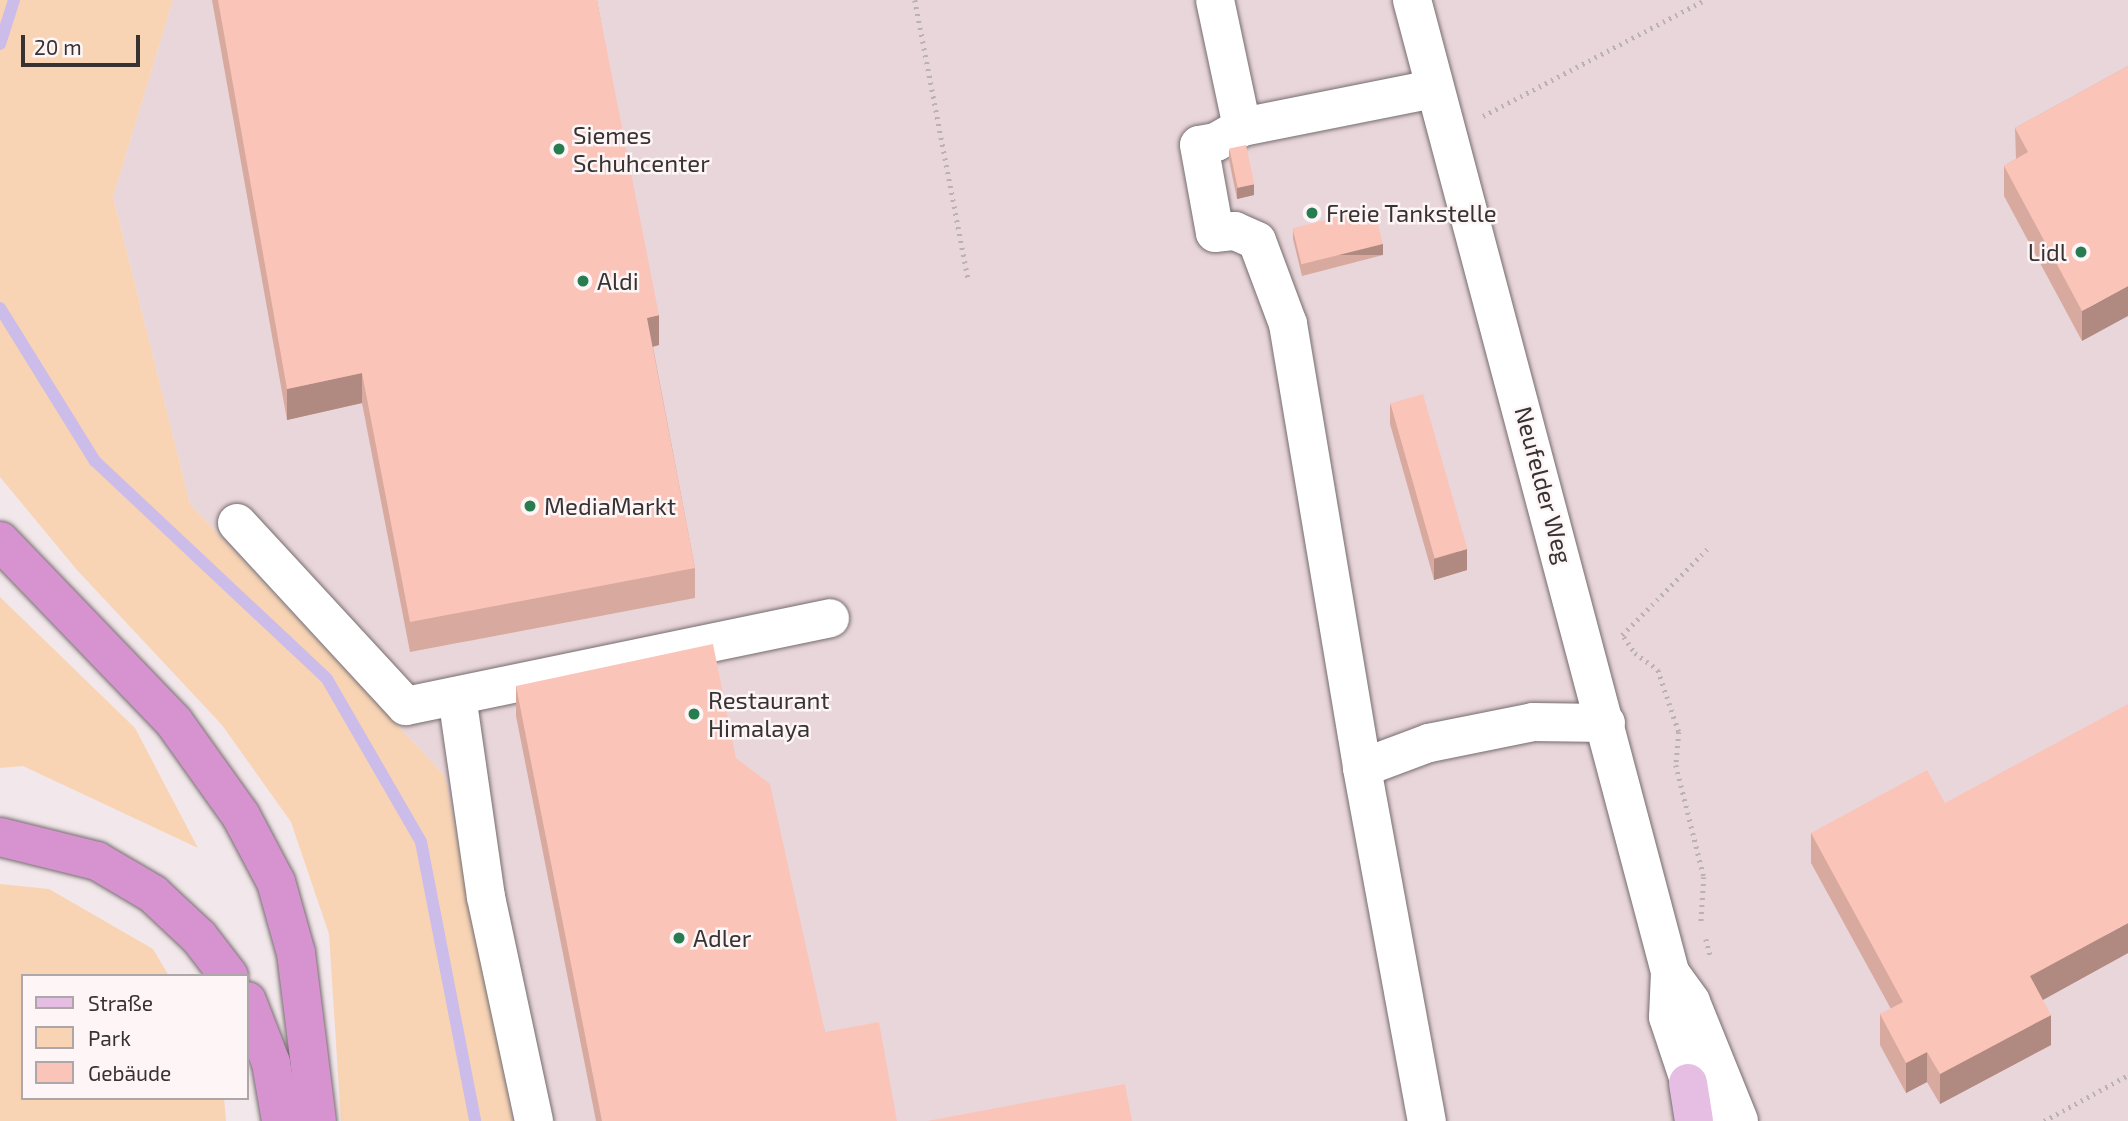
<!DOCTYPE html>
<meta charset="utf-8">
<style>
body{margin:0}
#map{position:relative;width:2128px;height:1121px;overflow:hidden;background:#f2e7ea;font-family:"Exo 2",sans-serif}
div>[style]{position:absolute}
.built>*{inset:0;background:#e9d6da}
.green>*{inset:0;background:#f8d4b5}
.stream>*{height:12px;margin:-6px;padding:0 6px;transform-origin:6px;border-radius:6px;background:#cbbcea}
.path>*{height:4.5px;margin-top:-2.25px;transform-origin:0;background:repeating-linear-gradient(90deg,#bab1b3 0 2px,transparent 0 7px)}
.roads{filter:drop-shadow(0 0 2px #766d6f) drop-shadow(0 0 2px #766d6f)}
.minor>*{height:38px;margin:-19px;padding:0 19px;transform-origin:19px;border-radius:19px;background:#fff}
.major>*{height:38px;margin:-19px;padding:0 19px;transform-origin:19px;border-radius:19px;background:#e7bee3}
.highway>*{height:38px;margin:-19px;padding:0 19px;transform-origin:19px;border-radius:19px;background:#d793d0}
.wall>*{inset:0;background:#d8a99e}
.shaded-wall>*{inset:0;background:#b08981;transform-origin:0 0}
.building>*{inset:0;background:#fbc4b8;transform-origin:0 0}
.dots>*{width:19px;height:19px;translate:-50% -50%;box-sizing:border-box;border:4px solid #fef5f7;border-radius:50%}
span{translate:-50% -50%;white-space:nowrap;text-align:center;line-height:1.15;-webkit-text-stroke:5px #fef5f7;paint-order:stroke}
.poi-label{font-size:24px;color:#373333}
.left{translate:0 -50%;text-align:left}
.right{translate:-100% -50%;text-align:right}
.street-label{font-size:24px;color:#373333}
.legend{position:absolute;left:21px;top:974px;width:228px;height:126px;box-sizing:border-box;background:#fef5f7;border:2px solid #aea7a9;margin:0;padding:9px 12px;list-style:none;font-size:21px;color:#373333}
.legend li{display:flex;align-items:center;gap:14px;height:35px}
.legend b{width:35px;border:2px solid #aea7a9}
.scale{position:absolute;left:21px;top:35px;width:119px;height:32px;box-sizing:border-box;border:4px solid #373333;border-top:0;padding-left:9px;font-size:21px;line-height:24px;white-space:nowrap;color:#373333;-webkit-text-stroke:5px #fef5f7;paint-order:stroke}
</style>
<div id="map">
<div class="built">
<div style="clip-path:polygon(173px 0,2128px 0,2128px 1121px,513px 1121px,445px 776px,190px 504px,113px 197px)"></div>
</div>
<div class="green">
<div style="clip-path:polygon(0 0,173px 0,113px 197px,190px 504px,445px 776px,513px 1121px,341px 1121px,329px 934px,291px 822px,222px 725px,77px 570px,0 477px)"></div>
<div style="clip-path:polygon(0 597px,135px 728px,198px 848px,23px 766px,0 768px)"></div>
<div style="clip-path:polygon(0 884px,49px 889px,153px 949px,169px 976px,23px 976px,23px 1098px,224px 1098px,226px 1121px,0 1121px)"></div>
</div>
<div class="stream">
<div style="left:0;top:44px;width:46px;rotate:-72.3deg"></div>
<div style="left:0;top:308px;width:180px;rotate:58.2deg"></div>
<div style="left:95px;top:461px;width:318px;rotate:43.2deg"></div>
<div style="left:327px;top:679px;width:188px;rotate:60deg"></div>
<div style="left:421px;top:842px;width:284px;rotate:79deg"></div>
</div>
<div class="path">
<div style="left:915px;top:0;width:284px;rotate:79.2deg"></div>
<div style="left:1483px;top:116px;width:250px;rotate:-27.6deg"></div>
<div style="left:1622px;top:635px;width:125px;rotate:-45.3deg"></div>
<div style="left:1624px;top:637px;width:19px;rotate:55deg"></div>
<div style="left:1635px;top:653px;width:29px;rotate:36deg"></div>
<div style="left:1658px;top:670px;width:65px;rotate:71.3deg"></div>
<div style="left:1679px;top:732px;width:33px;rotate:95deg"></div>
<div style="left:1676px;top:765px;width:115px;rotate:76deg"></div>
<div style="left:1704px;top:877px;width:47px;rotate:93.7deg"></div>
<div style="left:1706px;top:939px;width:20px;rotate:75deg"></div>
<div style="left:2044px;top:1121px;width:96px;rotate:-28.7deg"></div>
</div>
<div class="roads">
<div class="minor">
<div style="left:1215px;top:0;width:130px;rotate:78deg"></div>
<div style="left:1412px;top:0;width:1006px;rotate:75.13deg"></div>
<div style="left:1670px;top:972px;width:45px;rotate:92.5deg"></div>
<div style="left:1668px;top:1017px;width:104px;rotate:71.6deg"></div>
<div style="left:1433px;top:89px;width:195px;rotate:168.7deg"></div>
<div style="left:1242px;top:127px;width:30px;rotate:150deg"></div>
<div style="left:1216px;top:142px;width:17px;rotate:170deg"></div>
<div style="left:1199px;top:145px;width:89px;rotate:79.7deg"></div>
<div style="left:1215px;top:233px;width:20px;rotate:-6deg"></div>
<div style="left:1235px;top:231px;width:24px;rotate:24deg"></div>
<div style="left:1257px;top:241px;width:89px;rotate:69.5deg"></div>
<div style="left:1288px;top:324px;width:450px;rotate:80.5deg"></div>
<div style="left:1362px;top:768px;width:72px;rotate:-20.5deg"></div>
<div style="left:1429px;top:743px;width:106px;rotate:-11.4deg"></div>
<div style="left:1533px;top:722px;width:73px;rotate:0.8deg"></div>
<div style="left:237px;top:523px;width:249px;rotate:47.3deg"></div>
<div style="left:406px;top:706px;width:433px;rotate:-11.7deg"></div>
<div style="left:457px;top:696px;width:203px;rotate:81.8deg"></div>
<div style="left:486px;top:897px;width:229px;rotate:77.9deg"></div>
<div style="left:1362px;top:768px;width:359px;rotate:79.6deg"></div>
<div style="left:1671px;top:974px;width:34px;rotate:54deg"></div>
<div style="left:1691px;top:1002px;width:128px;rotate:68deg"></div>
</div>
<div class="major">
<div style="left:1688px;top:1083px;width:38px;rotate:81deg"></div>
</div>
<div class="highway">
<div style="left:0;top:541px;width:251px;rotate:46.1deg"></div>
<div style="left:174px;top:722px;width:115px;rotate:54.5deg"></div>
<div style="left:241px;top:816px;width:75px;rotate:62.1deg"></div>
<div style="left:276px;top:882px;width:74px;rotate:74.3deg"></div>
<div style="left:296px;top:953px;width:169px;rotate:82.9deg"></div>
<div style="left:0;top:837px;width:100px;rotate:13.9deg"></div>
<div style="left:97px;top:861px;width:65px;rotate:30.5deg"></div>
<div style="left:153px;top:894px;width:63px;rotate:43.1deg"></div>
<div style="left:199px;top:937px;width:49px;rotate:52.4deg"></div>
<div style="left:247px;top:1001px;width:66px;rotate:68.8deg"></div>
<div style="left:271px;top:1063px;width:59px;rotate:80.2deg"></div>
</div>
</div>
<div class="wall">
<div style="clip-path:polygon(212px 0,597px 0,659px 345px,653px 347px,695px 568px,695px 598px,410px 652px,362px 403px,287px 420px)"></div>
<div style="clip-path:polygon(2128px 66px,2082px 341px,2004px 196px,2004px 166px,2016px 159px,2015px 128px)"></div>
<div style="clip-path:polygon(1229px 149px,1254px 195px,1237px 199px,1229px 160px)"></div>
<div style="clip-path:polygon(1293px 229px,1383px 255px,1302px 276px,1293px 239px)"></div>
<div style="clip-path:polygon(1390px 403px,1467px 570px,1434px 580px,1390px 424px)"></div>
<div style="clip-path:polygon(516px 686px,736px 758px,825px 1032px,897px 1121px,596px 1121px,516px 716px)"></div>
<div style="clip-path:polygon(1945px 803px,2128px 953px,2042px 1000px,2051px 1045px,1940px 1104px,1927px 1082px,1906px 1093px,1880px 1045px,1880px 1014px,1891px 1009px,1811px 863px,1811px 833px)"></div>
</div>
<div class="shaded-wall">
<div style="clip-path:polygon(1254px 184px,1254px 195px,1237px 199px,1237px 188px)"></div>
<div style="left:1383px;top:244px;width:11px;height:84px;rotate:90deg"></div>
<div style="clip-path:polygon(2128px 286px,2128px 316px,2082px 341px,2082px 311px)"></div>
<div style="clip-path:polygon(659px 315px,659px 345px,647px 348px,647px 318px)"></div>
<div style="clip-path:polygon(362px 373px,362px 403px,287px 420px,287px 389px)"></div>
<div style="clip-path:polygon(1467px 549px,1467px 570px,1434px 580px,1434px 559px)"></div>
<div style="clip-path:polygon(2128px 923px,2128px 953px,2030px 1007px,2030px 976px)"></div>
<div style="clip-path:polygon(2051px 1015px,2051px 1045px,1940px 1104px,1940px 1074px)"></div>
<div style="clip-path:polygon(1927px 1052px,1927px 1082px,1906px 1093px,1906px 1063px)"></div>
</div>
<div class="building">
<div style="clip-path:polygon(218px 0,597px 0,659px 315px,647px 318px,695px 568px,410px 622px,362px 373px,287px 389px)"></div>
<div style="clip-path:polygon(2128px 66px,2128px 286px,2082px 311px,2004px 166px,2028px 152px,2015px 128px)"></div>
<div style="left:1246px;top:145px;width:40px;height:17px;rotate:78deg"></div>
<div style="left:1374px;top:208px;width:37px;height:84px;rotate:76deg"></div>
<div style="left:1423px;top:394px;width:161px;height:34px;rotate:74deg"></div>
<div style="clip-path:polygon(713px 644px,736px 758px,770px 784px,825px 1032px,879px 1022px,897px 1121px,602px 1121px,516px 686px)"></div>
<div style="clip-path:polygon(2128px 704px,2128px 923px,2030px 976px,2051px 1015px,1940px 1074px,1927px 1052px,1906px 1063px,1880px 1014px,1903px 1002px,1811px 833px,1927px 770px,1945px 803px)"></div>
<div style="clip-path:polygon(1125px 1084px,1132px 1121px,927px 1121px)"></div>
</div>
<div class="dots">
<div style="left:559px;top:149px;background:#287d50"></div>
<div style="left:1312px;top:213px;background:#287d50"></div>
<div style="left:2081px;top:252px;background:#287d50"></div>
<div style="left:583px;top:281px;background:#287d50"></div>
<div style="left:530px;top:506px;background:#287d50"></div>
<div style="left:694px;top:714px;background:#287d50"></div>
<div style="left:679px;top:938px;background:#287d50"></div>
</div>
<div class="poi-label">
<span class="left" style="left:573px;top:149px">Siemes<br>Schuhcenter</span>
<span class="left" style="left:1326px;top:213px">Freie Tankstelle</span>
<span class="right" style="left:2067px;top:252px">Lidl</span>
<span class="left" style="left:597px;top:281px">Aldi</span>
<span class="left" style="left:544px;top:506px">MediaMarkt</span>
<span class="left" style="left:708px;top:714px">Restaurant<br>Himalaya</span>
<span class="left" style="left:693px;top:938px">Adler</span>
</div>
<div class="street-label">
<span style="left:1544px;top:485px;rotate:75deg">Neufelder Weg</span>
</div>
<ul class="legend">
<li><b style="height:9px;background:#e7bee3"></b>Straße</li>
<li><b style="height:19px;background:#f8d4b5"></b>Park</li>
<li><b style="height:19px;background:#fbc4b8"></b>Gebäude</li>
</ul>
<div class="scale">20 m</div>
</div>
